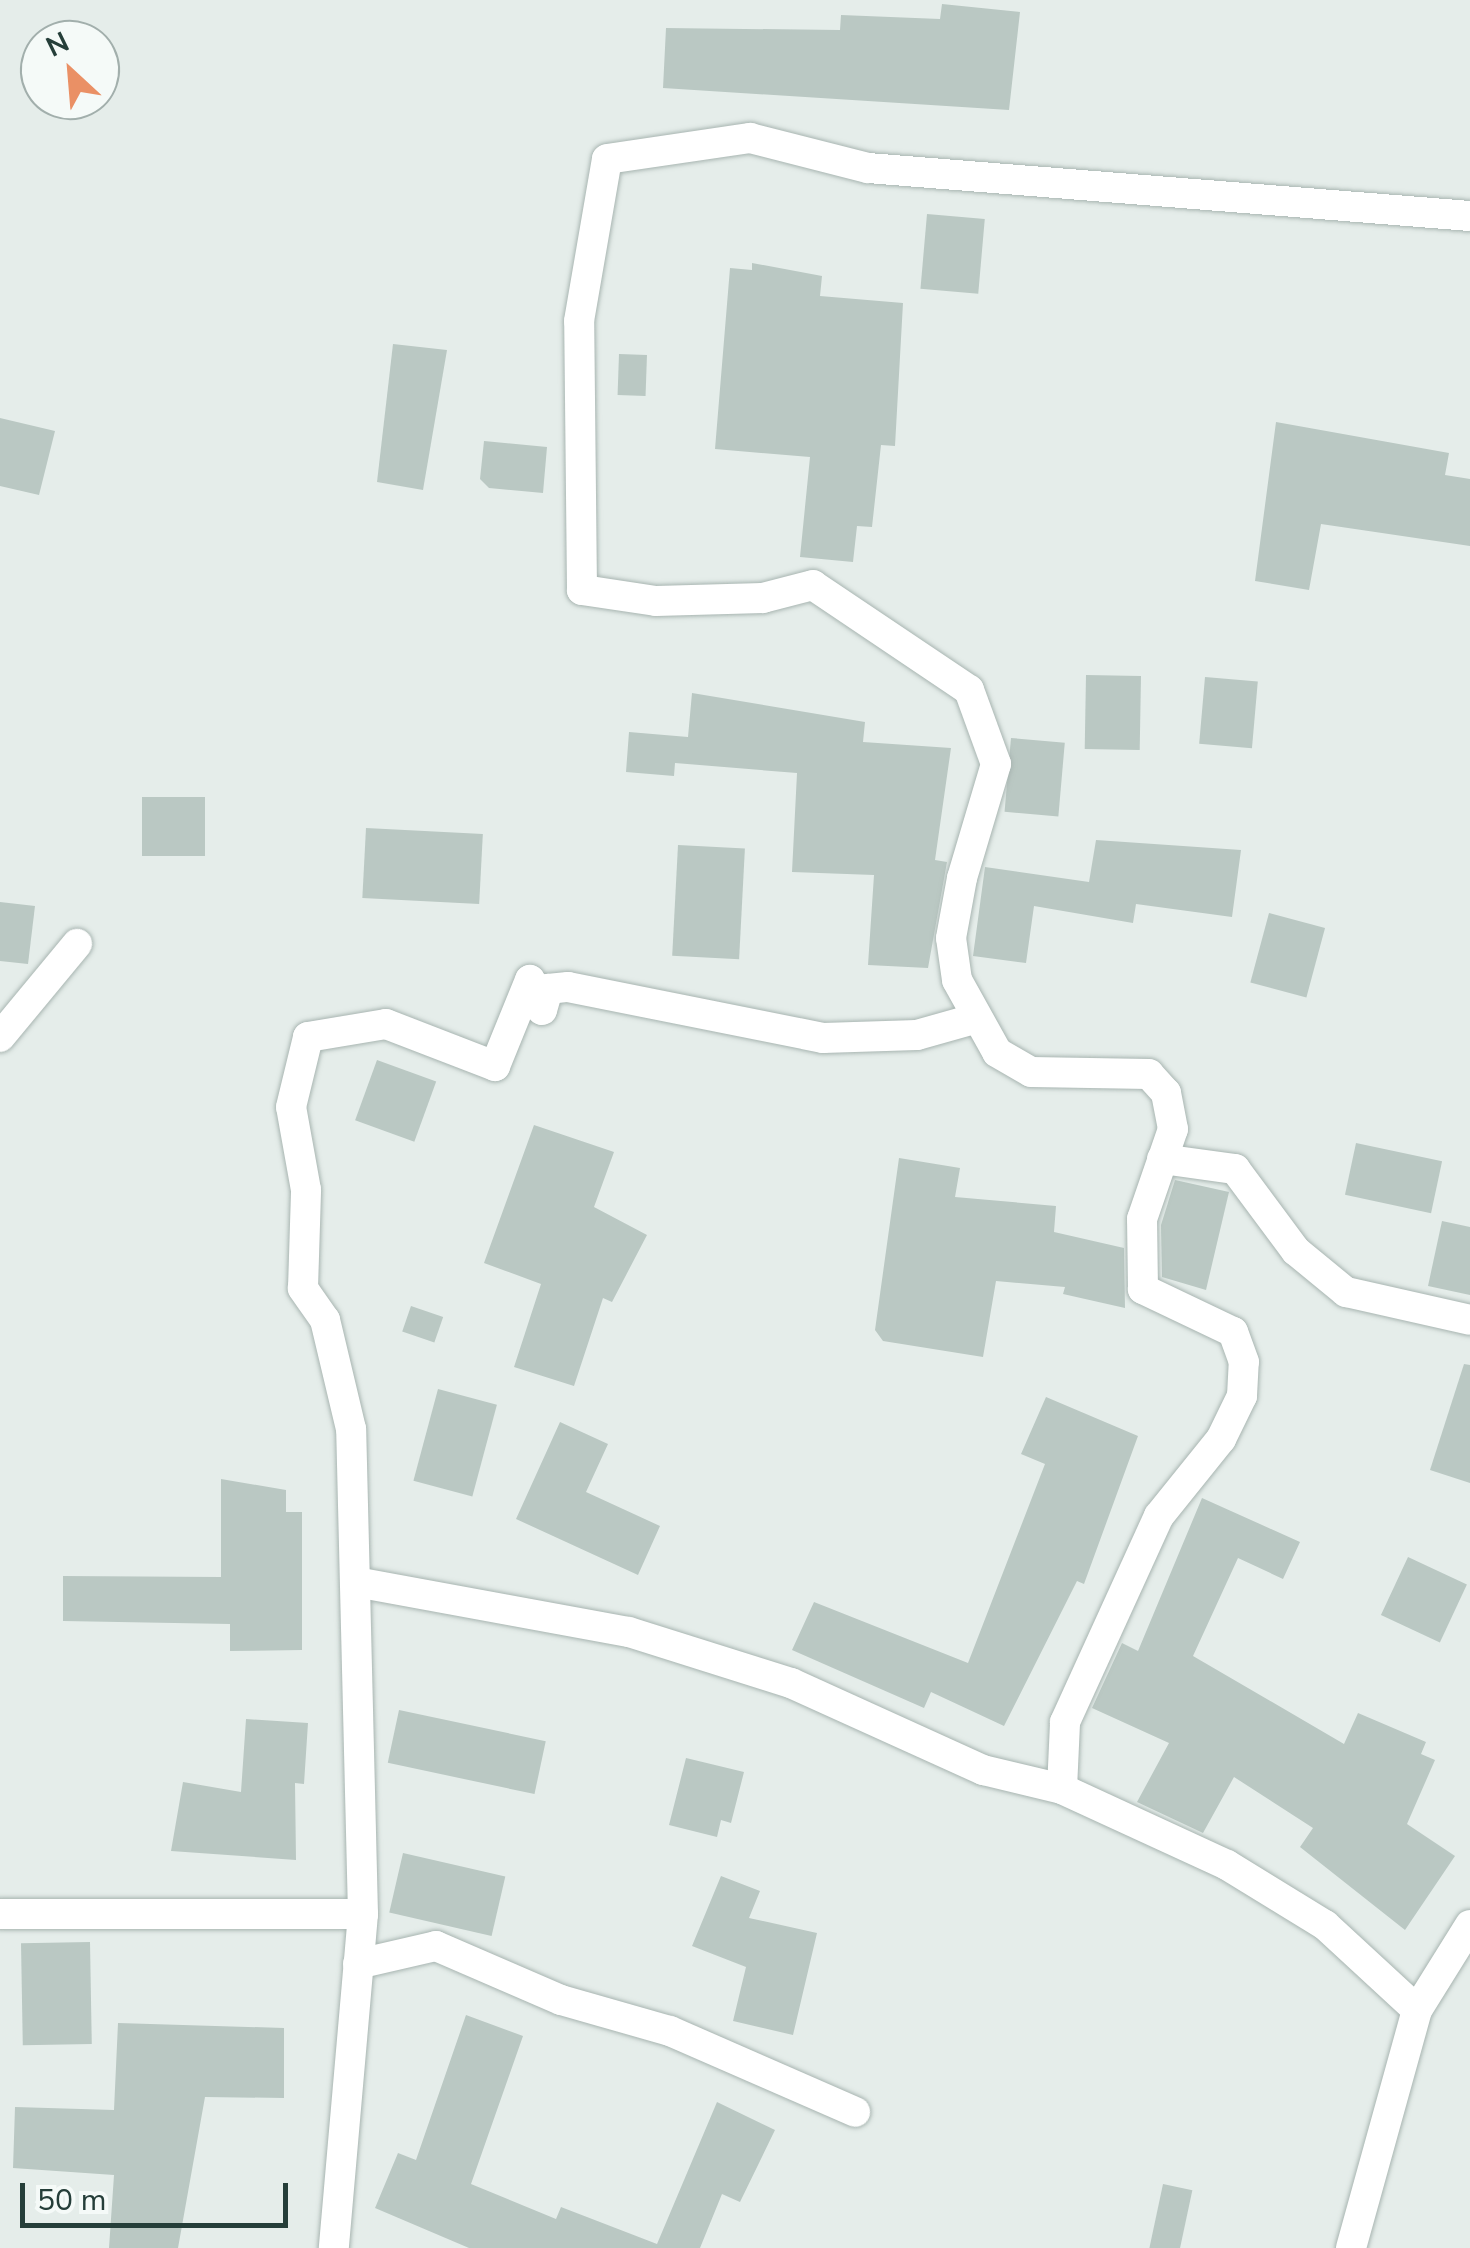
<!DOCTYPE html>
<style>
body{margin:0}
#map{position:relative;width:1470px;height:2248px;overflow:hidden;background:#e5edea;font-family:"Nunito Sans",sans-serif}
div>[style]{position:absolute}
.building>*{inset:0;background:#bac8c3;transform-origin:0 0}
.roads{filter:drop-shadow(0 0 2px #a8b5b1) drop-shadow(0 0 2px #a8b5b1)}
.minor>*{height:30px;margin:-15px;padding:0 15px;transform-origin:15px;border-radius:15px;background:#fff}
span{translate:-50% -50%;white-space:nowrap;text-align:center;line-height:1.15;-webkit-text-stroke:8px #f5faf8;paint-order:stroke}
.north{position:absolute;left:20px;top:20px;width:100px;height:100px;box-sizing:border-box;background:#f5faf8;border:2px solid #a2afac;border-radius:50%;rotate:334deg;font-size:28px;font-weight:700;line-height:40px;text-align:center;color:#253e39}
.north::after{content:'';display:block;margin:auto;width:35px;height:45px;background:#ea9065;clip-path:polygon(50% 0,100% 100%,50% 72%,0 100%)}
.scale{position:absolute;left:20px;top:2183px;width:268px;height:45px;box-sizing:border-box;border:5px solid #253e39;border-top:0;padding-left:12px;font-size:30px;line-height:35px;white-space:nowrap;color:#253e39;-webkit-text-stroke:8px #f5faf8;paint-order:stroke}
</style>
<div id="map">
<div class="building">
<div style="clip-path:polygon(942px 4px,1020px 12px,1009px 110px,663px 88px,666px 28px,840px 30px,841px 15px,940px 19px)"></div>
<div style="left:927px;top:214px;width:58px;height:75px;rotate:5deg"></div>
<div style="clip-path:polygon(752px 263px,822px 276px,820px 296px,903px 303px,895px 446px,881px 445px,872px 527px,857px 526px,853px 562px,800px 557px,810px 457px,715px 449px,730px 268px,752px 270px)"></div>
<div style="clip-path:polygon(393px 344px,447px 350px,423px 490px,377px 482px)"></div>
<div style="left:619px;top:354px;width:28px;height:41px;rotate:2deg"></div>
<div style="clip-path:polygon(0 418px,55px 431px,39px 495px,0 486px)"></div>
<div style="clip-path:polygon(1276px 422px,1449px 453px,1445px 475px,1470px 479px,1470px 546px,1321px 524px,1309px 590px,1255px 581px)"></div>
<div style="clip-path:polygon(484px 441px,547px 447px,543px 493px,489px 488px,480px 479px)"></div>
<div style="left:1086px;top:675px;width:55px;height:74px;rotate:1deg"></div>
<div style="left:1205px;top:677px;width:53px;height:67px;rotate:5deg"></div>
<div style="clip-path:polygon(692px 693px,865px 722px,863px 742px,951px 748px,935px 860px,947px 862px,928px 968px,868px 965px,874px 875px,792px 872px,797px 773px,675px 763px,674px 776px,626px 772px,629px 732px,688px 737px)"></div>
<div style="left:1011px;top:738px;width:54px;height:74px;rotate:5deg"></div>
<div style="left:142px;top:797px;width:63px;height:59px"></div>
<div style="left:366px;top:828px;width:117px;height:70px;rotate:3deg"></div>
<div style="clip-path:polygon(1096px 840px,1241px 850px,1232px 917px,1136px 904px,1133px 923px,1034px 906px,1026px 963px,973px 956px,985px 867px,1089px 882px)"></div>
<div style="left:678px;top:845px;width:67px;height:111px;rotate:3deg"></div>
<div style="clip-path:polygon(0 902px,35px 906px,28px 964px,0 961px)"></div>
<div style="left:1269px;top:913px;width:58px;height:72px;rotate:15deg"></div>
<div style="left:377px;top:1060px;width:63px;height:64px;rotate:20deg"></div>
<div style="clip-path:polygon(534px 1125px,614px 1152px,594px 1207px,647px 1235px,612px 1302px,603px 1298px,574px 1386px,514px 1367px,541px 1284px,484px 1263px)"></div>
<div style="left:1356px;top:1143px;width:88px;height:53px;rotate:12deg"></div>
<div style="clip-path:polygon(899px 1158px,960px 1168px,955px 1197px,1056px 1206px,1054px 1232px,1124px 1248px,1125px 1308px,1063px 1294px,1065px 1287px,996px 1281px,983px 1357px,883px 1341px,875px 1330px)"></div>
<div style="clip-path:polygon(1175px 1180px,1229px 1192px,1206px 1290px,1162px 1277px,1161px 1225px)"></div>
<div style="clip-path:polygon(1442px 1221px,1470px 1227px,1470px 1295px,1428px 1286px)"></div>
<div style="left:411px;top:1306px;width:34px;height:27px;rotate:19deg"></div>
<div style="clip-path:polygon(1464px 1364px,1470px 1365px,1470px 1483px,1430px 1470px)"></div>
<div style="left:438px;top:1389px;width:61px;height:95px;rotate:15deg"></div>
<div style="clip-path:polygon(1046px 1397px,1138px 1436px,1084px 1584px,1077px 1581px,1004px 1726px,931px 1692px,924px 1708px,792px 1650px,814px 1602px,968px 1663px,1045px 1464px,1021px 1454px)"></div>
<div style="clip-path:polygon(560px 1422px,608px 1444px,586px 1492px,660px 1526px,638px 1575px,516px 1519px)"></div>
<div style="clip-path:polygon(221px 1479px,286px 1490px,286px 1512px,302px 1512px,302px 1650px,230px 1651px,230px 1624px,63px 1621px,63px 1576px,221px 1577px)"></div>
<div style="clip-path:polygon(1202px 1498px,1300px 1542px,1283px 1579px,1238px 1558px,1193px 1656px,1344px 1744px,1358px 1713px,1426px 1742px,1421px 1754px,1435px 1760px,1407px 1824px,1455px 1856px,1405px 1930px,1300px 1847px,1313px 1828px,1234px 1777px,1203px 1833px,1137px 1802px,1169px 1743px,1092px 1708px,1122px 1643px,1138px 1651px)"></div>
<div style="left:1408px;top:1557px;width:65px;height:64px;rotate:25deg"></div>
<div style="left:399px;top:1710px;width:150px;height:54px;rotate:12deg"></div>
<div style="clip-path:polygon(246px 1719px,308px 1723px,304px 1784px,295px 1783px,296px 1860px,171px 1851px,183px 1782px,241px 1792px)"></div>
<div style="clip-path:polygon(686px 1758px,744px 1772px,731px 1823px,721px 1820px,717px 1837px,669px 1825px)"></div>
<div style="left:403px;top:1853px;width:105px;height:61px;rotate:13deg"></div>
<div style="clip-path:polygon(721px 1876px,760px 1891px,749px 1918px,817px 1933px,793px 2035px,733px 2021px,746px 1967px,692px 1946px)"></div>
<div style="left:90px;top:1942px;width:102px;height:69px;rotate:89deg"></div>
<div style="clip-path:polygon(466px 2015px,523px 2036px,471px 2184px,556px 2219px,561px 2207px,657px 2244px,717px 2102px,775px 2130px,740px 2202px,722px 2194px,700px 2248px,469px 2248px,375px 2208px,398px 2153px,416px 2160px)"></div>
<div style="clip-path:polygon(118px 2023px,284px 2028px,284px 2098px,205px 2097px,178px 2248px,109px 2248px,114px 2175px,13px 2168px,15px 2107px,114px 2110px)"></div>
<div style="left:1163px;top:2184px;width:30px;height:66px;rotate:12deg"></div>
</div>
<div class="roads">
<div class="minor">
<div style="left:0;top:1037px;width:121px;rotate:-50.4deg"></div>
<div style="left:1162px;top:1159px;width:74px;rotate:7.8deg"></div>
<div style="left:1235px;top:1169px;width:102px;rotate:53.4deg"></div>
<div style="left:1296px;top:1251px;width:65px;rotate:39.4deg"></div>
<div style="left:1346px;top:1292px;width:127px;rotate:12.7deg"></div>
<div style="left:361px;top:1583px;width:272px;rotate:10.4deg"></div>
<div style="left:629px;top:1632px;width:170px;rotate:17.5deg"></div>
<div style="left:791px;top:1683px;width:211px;rotate:24.4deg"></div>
<div style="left:983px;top:1770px;width:81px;rotate:13.5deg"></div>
<div style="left:1062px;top:1789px;width:182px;rotate:24.7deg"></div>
<div style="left:1227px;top:1865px;width:115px;rotate:31.5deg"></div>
<div style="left:1325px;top:1925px;width:125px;rotate:42.7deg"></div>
<div style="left:1062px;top:1789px;width:67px;rotate:-87.4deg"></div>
<div style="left:1065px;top:1722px;width:226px;rotate:-65.5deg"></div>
<div style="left:1159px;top:1516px;width:99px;rotate:-51.2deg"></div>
<div style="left:1221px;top:1439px;width:48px;rotate:-64deg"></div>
<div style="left:1242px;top:1396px;width:34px;rotate:-87deg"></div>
<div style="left:1244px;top:1362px;width:32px;rotate:-110deg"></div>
<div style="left:1233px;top:1332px;width:100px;rotate:-154.5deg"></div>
<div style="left:1143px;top:1289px;width:70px;rotate:-90.8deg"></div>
<div style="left:1142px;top:1219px;width:95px;rotate:-71deg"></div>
<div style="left:1173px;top:1129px;width:37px;rotate:-101deg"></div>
<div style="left:1166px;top:1093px;width:25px;rotate:-132deg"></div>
<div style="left:1149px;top:1074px;width:118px;rotate:-179deg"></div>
<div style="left:1031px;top:1072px;width:39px;rotate:-150deg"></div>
<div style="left:997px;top:1052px;width:82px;rotate:-119.1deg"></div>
<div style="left:957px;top:980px;width:42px;rotate:-98.1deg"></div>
<div style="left:951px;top:938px;width:61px;rotate:-79.6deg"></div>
<div style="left:962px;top:878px;width:119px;rotate:-73.4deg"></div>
<div style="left:996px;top:764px;width:79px;rotate:-110deg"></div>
<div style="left:969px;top:690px;width:188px;rotate:-146.1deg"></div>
<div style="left:813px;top:585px;width:52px;rotate:165.4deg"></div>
<div style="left:763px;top:598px;width:107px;rotate:178.4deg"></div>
<div style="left:656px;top:601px;width:75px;rotate:-171.5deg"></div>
<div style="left:582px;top:590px;width:269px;rotate:-90.6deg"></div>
<div style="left:579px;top:321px;width:164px;rotate:-80.2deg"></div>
<div style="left:607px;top:159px;width:145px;rotate:-8.4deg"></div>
<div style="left:750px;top:138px;width:122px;rotate:14.3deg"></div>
<div style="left:868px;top:168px;width:604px;rotate:4.56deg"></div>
<div style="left:0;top:1914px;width:363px"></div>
<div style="left:363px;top:1914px;width:335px;rotate:95deg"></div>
<div style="left:363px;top:1914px;width:485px;rotate:-91.4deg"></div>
<div style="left:351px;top:1429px;width:112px;rotate:-103.4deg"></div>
<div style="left:325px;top:1320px;width:39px;rotate:-125deg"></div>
<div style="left:303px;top:1288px;width:98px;rotate:-88.2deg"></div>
<div style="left:306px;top:1190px;width:84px;rotate:-100.2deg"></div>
<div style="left:291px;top:1107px;width:72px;rotate:-76.3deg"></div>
<div style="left:308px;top:1037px;width:79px;rotate:-9.5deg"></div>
<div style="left:386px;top:1024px;width:117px;rotate:21.1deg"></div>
<div style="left:495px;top:1066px;width:93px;rotate:-67.9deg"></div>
<div style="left:530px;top:980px;width:32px;rotate:68deg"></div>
<div style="left:542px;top:1010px;width:22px;rotate:-74deg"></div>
<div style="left:548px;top:989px;width:20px;rotate:-6deg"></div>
<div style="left:568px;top:987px;width:260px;rotate:11.3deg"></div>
<div style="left:823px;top:1038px;width:94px;rotate:-1.8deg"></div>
<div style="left:917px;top:1035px;width:59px;rotate:-15.7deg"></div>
<div style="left:358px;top:1964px;width:80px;rotate:-13deg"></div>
<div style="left:436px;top:1946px;width:136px;rotate:23.4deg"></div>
<div style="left:561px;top:2000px;width:113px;rotate:15.9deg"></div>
<div style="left:670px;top:2031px;width:202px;rotate:23.6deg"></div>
<div style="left:1351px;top:2248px;width:247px;rotate:-74.5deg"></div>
<div style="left:1417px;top:2010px;width:100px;rotate:-58.1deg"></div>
</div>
</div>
<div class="north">N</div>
<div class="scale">50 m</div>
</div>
